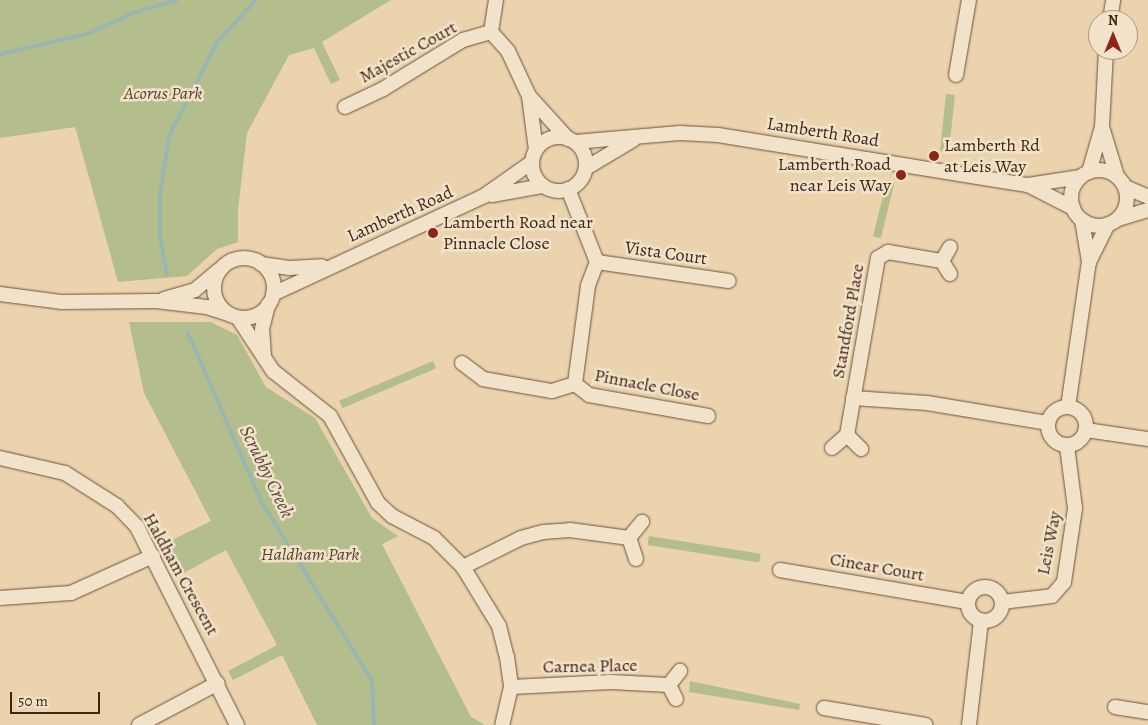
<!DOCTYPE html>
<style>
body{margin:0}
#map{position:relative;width:1148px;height:725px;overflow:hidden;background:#ebd3ad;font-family:Alegreya,serif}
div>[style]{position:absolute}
.green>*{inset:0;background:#b4bd8c;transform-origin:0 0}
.stream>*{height:4px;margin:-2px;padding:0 2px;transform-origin:2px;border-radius:2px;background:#9ab6b1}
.roads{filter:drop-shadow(0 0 1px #6c513d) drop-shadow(0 0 1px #6c513d)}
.minor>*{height:14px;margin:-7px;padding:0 7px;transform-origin:7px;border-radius:7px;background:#f2e2ca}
.minor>.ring{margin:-7px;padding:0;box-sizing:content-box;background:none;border:14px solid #f2e2ca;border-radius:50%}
.dots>*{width:14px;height:14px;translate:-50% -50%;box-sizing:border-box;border:2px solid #f2e2ca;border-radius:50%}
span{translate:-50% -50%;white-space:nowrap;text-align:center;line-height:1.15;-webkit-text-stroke:5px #f2e2ca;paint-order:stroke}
.street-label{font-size:18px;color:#412618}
.park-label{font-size:18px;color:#58442f;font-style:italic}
.poi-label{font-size:18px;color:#412618}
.left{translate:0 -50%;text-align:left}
.right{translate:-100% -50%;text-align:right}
.water-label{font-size:19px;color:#574a3e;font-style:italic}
.north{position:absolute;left:1088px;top:10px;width:50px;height:50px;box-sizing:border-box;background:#f2e2ca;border:1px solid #ab9783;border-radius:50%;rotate:0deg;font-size:14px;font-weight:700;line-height:20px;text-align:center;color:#412618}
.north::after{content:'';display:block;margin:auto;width:18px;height:22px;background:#8f2418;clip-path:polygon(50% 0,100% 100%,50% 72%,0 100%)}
.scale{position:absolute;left:10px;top:692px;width:90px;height:22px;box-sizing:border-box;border:2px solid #412618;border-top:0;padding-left:6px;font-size:15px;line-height:18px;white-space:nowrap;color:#412618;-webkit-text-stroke:4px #f2e2ca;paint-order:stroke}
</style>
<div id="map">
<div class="green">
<div style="clip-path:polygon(0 0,391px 0,322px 42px,340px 80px,331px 84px,314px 48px,289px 55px,247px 133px,238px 210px,238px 242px,217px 249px,187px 276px,118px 282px,75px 127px,0 138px)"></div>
<div style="left:946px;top:94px;width:9px;height:57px;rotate:6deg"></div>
<div style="left:887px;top:180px;width:8px;height:58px;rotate:14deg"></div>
<div style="clip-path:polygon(129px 322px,211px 322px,237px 335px,266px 387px,315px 418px,372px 518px,398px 536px,382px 544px,471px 717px,485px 725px,317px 725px,282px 655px,233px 680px,228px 671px,277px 645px,226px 550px,180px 575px,164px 544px,211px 521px,144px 393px)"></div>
<div style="left:433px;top:361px;width:8px;height:102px;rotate:67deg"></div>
<div style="left:649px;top:536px;width:113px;height:9px;rotate:9deg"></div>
<div style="clip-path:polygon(690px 681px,800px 704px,799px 710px,689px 692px)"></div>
</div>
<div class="stream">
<div style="left:0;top:54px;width:89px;rotate:-12.9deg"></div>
<div style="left:87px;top:34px;width:51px;rotate:-24.5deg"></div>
<div style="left:133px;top:13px;width:46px;rotate:-16.5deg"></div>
<div style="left:167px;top:274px;width:37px;rotate:-101deg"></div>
<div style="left:160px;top:238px;width:43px;rotate:-90deg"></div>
<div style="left:160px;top:195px;width:60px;rotate:-81.3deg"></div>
<div style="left:169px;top:136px;width:106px;rotate:-62.9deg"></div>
<div style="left:217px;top:42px;width:57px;rotate:-47.1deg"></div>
<div style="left:188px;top:333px;width:183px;rotate:66.5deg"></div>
<div style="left:261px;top:501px;width:211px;rotate:58.3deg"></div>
<div style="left:372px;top:681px;width:44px;rotate:87.4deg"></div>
</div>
<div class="roads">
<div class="minor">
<div style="left:496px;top:0;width:32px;rotate:99deg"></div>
<div style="left:491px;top:32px;width:25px;rotate:48deg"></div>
<div style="left:508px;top:51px;width:50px;rotate:65deg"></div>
<div style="left:529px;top:96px;width:54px;rotate:82.6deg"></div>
<div style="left:1110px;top:20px;width:20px;rotate:-81deg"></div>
<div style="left:956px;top:75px;width:76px;rotate:-80.2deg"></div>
<div style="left:529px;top:96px;width:58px;rotate:47.8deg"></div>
<div style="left:345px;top:107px;width:42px;rotate:-25.3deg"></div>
<div style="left:383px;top:89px;width:94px;rotate:-31.5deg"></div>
<div style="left:463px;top:40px;width:29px;rotate:-16deg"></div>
<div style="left:1103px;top:130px;width:48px;rotate:73.1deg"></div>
<div class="ring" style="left:532px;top:137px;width:40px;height:40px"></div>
<div style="left:575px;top:142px;width:105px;rotate:-4.9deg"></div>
<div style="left:680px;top:133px;width:38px;rotate:3deg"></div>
<div style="left:718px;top:135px;width:314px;rotate:9.2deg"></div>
<div style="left:1028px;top:185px;width:53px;rotate:-8.7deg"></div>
<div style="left:586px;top:168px;width:55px;rotate:-30.8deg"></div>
<div class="ring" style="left:1071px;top:170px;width:42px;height:42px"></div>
<div style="left:1089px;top:172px;width:47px;rotate:-73.9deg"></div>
<div style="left:1102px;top:127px;width:77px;rotate:-87deg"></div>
<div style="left:1028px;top:185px;width:51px;rotate:27.1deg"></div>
<div style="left:1125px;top:187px;width:25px;rotate:23deg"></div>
<div style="left:568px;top:189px;width:79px;rotate:68.3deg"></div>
<div style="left:597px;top:262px;width:26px;rotate:111deg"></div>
<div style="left:588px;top:286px;width:99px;rotate:97.6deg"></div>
<div style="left:575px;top:384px;width:18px;rotate:38deg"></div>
<div style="left:589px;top:395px;width:121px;rotate:10deg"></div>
<div style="left:492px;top:195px;width:52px;rotate:-10deg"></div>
<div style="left:1118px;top:219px;width:31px;rotate:-17deg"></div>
<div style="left:1082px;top:220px;width:43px;rotate:80.5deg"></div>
<div class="ring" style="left:214px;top:258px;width:46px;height:46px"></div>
<div style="left:597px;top:262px;width:133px;rotate:8.2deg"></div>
<div style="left:261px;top:264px;width:28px;rotate:8deg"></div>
<div style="left:289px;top:268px;width:33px;rotate:-3deg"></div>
<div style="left:950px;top:274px;width:15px;rotate:-122deg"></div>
<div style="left:942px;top:261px;width:16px;rotate:-60deg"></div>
<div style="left:0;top:294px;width:63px;rotate:7.4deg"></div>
<div style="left:62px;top:302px;width:94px;rotate:-0.6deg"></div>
<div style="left:156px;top:301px;width:51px;rotate:6.7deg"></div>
<div style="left:207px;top:307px;width:22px;rotate:18deg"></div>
<div style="left:273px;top:294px;width:233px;rotate:-24.9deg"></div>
<div style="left:484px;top:196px;width:59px;rotate:-35.3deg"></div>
<div style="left:164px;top:299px;width:32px;rotate:-16deg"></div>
<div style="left:195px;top:290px;width:31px;rotate:-40deg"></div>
<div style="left:238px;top:318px;width:64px;rotate:56.6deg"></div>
<div style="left:273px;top:371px;width:73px;rotate:38.3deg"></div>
<div style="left:330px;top:416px;width:99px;rotate:61.1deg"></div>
<div style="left:378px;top:503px;width:19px;rotate:43deg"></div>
<div style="left:392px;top:516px;width:47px;rotate:27.6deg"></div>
<div style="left:434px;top:538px;width:41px;rotate:45deg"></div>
<div style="left:463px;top:567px;width:69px;rotate:58.6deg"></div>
<div style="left:499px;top:626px;width:32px;rotate:76deg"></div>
<div style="left:507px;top:657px;width:30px;rotate:82deg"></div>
<div style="left:511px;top:687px;width:39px;rotate:103deg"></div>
<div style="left:264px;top:356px;width:27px;rotate:-94deg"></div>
<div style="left:262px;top:329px;width:25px;rotate:-76deg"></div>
<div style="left:462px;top:363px;width:26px;rotate:37deg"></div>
<div style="left:483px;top:379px;width:70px;rotate:9.9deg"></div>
<div style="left:552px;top:391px;width:24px;rotate:-17deg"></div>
<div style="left:853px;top:398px;width:74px;rotate:3.9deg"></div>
<div style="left:927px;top:403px;width:123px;rotate:9.4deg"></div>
<div style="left:1068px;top:407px;width:147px;rotate:-81.8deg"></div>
<div style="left:1089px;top:262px;width:42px;rotate:-63.4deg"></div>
<div class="ring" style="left:1048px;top:407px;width:24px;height:24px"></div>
<div style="left:1086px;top:430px;width:63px;rotate:8.3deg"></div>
<div style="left:847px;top:435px;width:180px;rotate:-80.1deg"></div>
<div style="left:878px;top:258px;width:12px;rotate:-31deg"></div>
<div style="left:888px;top:252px;width:55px;rotate:9.5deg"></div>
<div style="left:832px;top:448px;width:20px;rotate:-41deg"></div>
<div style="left:847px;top:435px;width:20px;rotate:45deg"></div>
<div style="left:0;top:458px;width:67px;rotate:13deg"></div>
<div style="left:65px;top:473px;width:62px;rotate:32.4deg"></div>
<div style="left:117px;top:506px;width:29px;rotate:46deg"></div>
<div style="left:137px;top:527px;width:222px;rotate:63.2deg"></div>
<div style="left:636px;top:559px;width:22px;rotate:-108deg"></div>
<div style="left:629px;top:538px;width:21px;rotate:-51deg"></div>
<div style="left:463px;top:567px;width:65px;rotate:-26.6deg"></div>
<div style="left:521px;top:538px;width:23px;rotate:-15deg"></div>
<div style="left:543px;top:532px;width:27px;rotate:-4deg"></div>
<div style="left:570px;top:530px;width:60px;rotate:7.7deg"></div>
<div style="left:780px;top:570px;width:190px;rotate:9.7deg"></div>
<div class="ring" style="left:968px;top:587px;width:20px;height:20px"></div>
<div style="left:0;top:598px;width:71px;rotate:-4deg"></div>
<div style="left:71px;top:593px;width:90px;rotate:-24.3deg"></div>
<div style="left:1002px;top:602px;width:50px;rotate:-6.8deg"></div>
<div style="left:1052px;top:596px;width:18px;rotate:-49deg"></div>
<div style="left:1064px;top:582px;width:75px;rotate:-81.5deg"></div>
<div style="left:1075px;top:508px;width:63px;rotate:-97.4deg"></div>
<div style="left:511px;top:687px;width:100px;rotate:-2.9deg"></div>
<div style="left:611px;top:682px;width:58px;rotate:3deg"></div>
<div style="left:676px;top:699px;width:16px;rotate:-117deg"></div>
<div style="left:669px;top:685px;width:18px;rotate:-52deg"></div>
<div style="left:1115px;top:707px;width:33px;rotate:9deg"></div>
<div style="left:824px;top:708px;width:103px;rotate:9.5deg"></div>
<div style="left:139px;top:725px;width:89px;rotate:-28deg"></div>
<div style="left:969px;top:725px;width:105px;rotate:-83.4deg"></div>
</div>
</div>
<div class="dots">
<div style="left:934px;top:156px;background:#8f2418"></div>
<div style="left:901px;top:175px;background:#8f2418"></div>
<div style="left:433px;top:233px;background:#8f2418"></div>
</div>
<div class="street-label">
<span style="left:408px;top:52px;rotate:-29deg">Majestic Court</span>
<span style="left:823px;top:132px;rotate:9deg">Lamberth Road</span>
<span style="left:400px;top:214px;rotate:-24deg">Lamberth Road</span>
<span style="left:666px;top:253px;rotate:8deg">Vista Court</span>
<span style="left:848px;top:321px;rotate:-80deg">Standford Place</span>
<span style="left:647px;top:385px;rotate:11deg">Pinnacle Close</span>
<span style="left:1049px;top:543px;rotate:-79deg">Leis Way</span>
<span style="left:877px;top:567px;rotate:10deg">Cinear Court</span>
<span style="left:181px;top:574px;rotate:61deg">Haldham Crescent</span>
<span style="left:590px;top:666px;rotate:-1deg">Carnea Place</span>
</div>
<div class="park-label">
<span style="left:163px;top:93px">Acorus Park</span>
<span style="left:310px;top:554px">Haldham Park</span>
</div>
<div class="poi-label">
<span class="left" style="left:944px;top:156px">Lamberth Rd<br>at Leis Way</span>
<span class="right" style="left:891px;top:175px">Lamberth Road<br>near Leis Way</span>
<span class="left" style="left:443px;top:233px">Lamberth Road near<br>Pinnacle Close</span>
</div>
<div class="water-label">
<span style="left:266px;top:472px;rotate:64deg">Scrubby Creek</span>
</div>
<div class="north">N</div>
<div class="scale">50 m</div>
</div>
